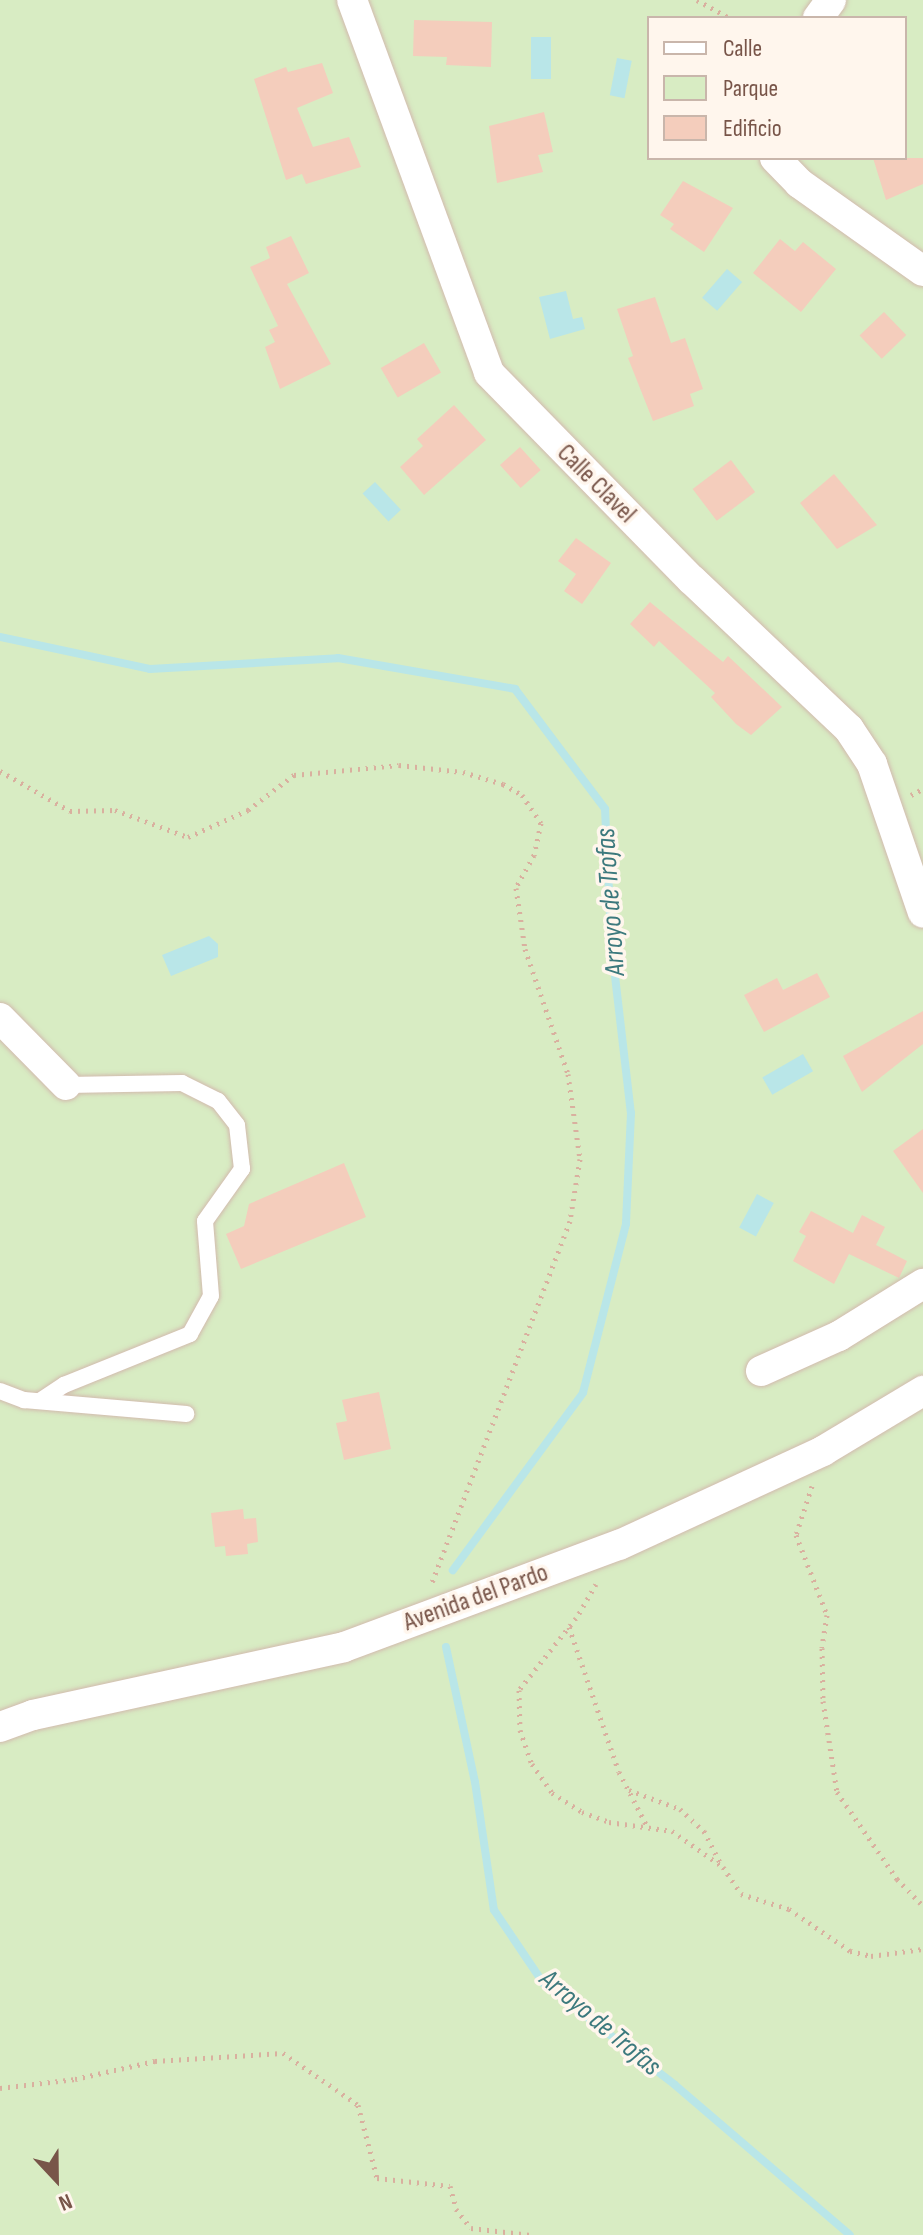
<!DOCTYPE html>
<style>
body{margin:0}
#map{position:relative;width:923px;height:2235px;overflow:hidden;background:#fdf2e6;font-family:"Sofia Sans Condensed",sans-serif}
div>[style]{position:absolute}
.green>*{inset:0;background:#d8ecc3}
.water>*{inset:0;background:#b9e6e8;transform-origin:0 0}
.stream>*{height:8px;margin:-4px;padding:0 4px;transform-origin:4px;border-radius:4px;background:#b9e6e8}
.building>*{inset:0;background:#f4cdbc;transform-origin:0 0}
.path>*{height:5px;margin-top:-2.5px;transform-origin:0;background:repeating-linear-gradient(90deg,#d9b09f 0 2px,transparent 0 8px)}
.roads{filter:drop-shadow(0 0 2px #d2baae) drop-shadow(0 0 2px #d2baae)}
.service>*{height:16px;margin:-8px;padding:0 8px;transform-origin:8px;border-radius:8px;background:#fff}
.minor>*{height:30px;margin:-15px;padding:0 15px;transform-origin:15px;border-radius:15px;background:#fff}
span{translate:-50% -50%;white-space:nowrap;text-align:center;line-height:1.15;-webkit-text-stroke:7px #fff6ed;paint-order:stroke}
.street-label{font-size:26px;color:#785549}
.water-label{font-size:28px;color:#3c797d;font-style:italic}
.legend{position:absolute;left:647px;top:16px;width:260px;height:144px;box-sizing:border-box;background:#fff6ed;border:2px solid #c9b6ab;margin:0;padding:10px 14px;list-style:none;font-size:24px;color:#785549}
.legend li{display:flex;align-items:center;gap:16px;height:40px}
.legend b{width:40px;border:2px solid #c9b6ab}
.north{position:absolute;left:16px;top:2139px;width:80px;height:80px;-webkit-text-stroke:6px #fff6ed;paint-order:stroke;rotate:158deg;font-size:22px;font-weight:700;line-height:32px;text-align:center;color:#785549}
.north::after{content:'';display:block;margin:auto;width:28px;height:36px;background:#785549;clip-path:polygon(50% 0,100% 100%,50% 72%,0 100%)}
</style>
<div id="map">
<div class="green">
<div style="clip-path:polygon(evenodd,0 0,923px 0,923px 2235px,0 2235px,0 0,649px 18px,905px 18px,905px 158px,649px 158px,649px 18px)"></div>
</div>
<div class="water">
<div style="left:531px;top:37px;width:20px;height:42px"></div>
<div style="left:617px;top:58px;width:15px;height:38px;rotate:11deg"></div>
<div style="left:727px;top:269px;width:20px;height:38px;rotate:41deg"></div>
<div style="clip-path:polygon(566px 291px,573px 319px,582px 317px,585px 329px,550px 339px,539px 297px)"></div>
<div style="left:375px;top:482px;width:38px;height:17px;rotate:47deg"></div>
<div style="clip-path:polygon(209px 936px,218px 944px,218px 957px,171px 976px,162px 955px)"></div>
<div style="left:803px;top:1054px;width:20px;height:47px;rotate:60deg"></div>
<div style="left:757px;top:1194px;width:19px;height:38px;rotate:28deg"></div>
</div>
<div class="stream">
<div style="left:0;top:637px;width:153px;rotate:12deg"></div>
<div style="left:150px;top:669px;width:188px;rotate:-3.3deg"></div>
<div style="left:338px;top:658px;width:180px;rotate:9.9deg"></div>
<div style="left:515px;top:689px;width:150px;rotate:53.1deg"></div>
<div style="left:605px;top:809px;width:141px;rotate:87.2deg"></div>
<div style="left:612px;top:950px;width:164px;rotate:83.4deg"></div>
<div style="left:631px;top:1113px;width:111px;rotate:92.6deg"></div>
<div style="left:626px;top:1224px;width:174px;rotate:104.3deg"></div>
<div style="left:583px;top:1393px;width:220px;rotate:126.3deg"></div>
<div style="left:446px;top:1647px;width:138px;rotate:77.9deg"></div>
<div style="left:475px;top:1782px;width:129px;rotate:81.6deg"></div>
<div style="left:494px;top:1910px;width:89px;rotate:56deg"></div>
<div style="left:544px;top:1984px;width:165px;rotate:37.6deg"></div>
<div style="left:675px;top:2085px;width:230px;rotate:40.6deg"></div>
</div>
<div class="building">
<div style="clip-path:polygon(414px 20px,492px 22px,491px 67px,446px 65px,447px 57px,413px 56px)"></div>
<div style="clip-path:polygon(322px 63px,333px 93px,297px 108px,313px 147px,349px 137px,361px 167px,306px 184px,302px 174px,286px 180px,254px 79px,286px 67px,288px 72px)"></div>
<div style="clip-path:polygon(544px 112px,553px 152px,538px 155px,543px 172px,497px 183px,489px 126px)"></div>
<div style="clip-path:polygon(873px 158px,923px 158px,923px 184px,886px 200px)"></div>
<div style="clip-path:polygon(683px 181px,733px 208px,704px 252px,670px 229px,674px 224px,660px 215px)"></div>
<div style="clip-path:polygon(291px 236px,309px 273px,287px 284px,331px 364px,280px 389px,265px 347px,275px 342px,269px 330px,278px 326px,250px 267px,270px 258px,266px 247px)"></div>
<div style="clip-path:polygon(780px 239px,795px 251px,803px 242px,836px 269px,801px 312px,753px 273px)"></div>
<div style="clip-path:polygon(655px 297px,671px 343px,685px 338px,703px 389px,690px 394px,694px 406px,653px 421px,628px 358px,633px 356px,617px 309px)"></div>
<div style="left:884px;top:312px;width:32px;height:34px;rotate:46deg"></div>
<div style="left:424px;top:343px;width:34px;height:50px;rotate:60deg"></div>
<div style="clip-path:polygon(454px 405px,486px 440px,424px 495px,400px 467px,423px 446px,417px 439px)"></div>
<div style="left:520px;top:447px;width:31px;height:27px;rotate:48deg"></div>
<div style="left:731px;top:460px;width:40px;height:48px;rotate:53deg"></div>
<div style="clip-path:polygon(834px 474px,877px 525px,837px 549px,800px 503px)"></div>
<div style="clip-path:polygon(576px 538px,611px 563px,582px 604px,564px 591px,576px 574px,558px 561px)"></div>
<div style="clip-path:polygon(650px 602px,723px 662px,728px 656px,782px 707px,751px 735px,736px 724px,711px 697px,715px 693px,659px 641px,654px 647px,630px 624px)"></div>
<div style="clip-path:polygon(817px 973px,830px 997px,764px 1032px,744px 995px,777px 978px,783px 990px)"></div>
<div style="clip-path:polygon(923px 1011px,923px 1044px,862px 1092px,843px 1056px)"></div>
<div style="clip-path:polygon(923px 1129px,923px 1193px,893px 1151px)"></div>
<div style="clip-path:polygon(344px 1163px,366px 1217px,241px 1269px,226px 1234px,244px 1226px,249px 1204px)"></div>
<div style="clip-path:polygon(811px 1211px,853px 1233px,862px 1215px,885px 1227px,876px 1245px,907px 1261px,899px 1278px,849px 1254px,834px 1284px,793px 1261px,806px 1236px,799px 1232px)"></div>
<div style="clip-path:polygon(379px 1392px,391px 1449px,344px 1460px,336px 1423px,347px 1421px,342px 1400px)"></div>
<div style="clip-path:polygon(243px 1509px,244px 1519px,256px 1518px,258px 1542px,247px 1544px,248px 1554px,226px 1556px,225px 1546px,215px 1547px,211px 1513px)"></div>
</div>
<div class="path">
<div style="left:697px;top:0;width:37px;rotate:29deg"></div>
<div style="left:0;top:771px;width:81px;rotate:29.7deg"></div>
<div style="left:70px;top:811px;width:45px;rotate:-1.3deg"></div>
<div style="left:115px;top:810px;width:78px;rotate:20.3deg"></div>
<div style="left:188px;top:837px;width:66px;rotate:-24.2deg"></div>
<div style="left:248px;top:810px;width:58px;rotate:-37.3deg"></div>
<div style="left:294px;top:775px;width:105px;rotate:-5.4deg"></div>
<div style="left:399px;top:765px;width:64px;rotate:6.2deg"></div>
<div style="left:463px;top:772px;width:42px;rotate:16.7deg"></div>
<div style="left:503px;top:784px;width:22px;rotate:30deg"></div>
<div style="left:522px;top:795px;width:34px;rotate:56deg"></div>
<div style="left:541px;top:823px;width:33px;rotate:102deg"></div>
<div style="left:534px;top:855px;width:38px;rotate:119deg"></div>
<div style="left:516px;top:888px;width:62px;rotate:81.6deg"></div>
<div style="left:525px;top:949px;width:132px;rotate:71deg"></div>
<div style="left:568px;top:1074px;width:86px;rotate:82deg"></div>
<div style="left:580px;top:1159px;width:63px;rotate:99.2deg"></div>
<div style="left:570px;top:1221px;width:387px;rotate:110.9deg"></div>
<div style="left:911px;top:795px;width:13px;rotate:-27deg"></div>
<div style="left:812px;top:1486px;width:52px;rotate:108.1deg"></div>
<div style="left:796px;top:1535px;width:86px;rotate:68.8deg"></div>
<div style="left:827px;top:1615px;width:33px;rotate:99deg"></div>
<div style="left:822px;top:1648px;width:53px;rotate:88.9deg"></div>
<div style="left:823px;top:1701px;width:92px;rotate:81.3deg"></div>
<div style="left:837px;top:1792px;width:106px;rotate:55.4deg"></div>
<div style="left:897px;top:1879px;width:37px;rotate:46deg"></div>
<div style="left:596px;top:1584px;width:39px;rotate:120deg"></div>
<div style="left:576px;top:1618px;width:92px;rotate:128.4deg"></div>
<div style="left:519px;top:1690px;width:40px;rotate:88.6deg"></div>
<div style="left:520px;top:1730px;width:36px;rotate:71deg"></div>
<div style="left:532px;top:1764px;width:35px;rotate:55deg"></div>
<div style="left:552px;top:1793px;width:36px;rotate:32deg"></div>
<div style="left:582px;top:1812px;width:29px;rotate:20deg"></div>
<div style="left:609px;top:1822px;width:64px;rotate:8.1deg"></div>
<div style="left:672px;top:1831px;width:62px;rotate:35.2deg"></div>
<div style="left:723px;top:1867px;width:32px;rotate:56deg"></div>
<div style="left:741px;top:1894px;width:50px;rotate:17.4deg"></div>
<div style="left:789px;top:1909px;width:74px;rotate:34.5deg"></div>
<div style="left:850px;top:1951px;width:22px;rotate:13deg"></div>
<div style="left:871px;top:1956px;width:52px;rotate:-7.7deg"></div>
<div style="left:569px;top:1627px;width:153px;rotate:71deg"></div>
<div style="left:619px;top:1772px;width:59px;rotate:62.6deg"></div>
<div style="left:629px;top:1790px;width:54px;rotate:20.4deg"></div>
<div style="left:680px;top:1809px;width:33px;rotate:43deg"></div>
<div style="left:704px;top:1831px;width:39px;rotate:63deg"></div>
<div style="left:0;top:2088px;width:76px;rotate:-6.8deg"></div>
<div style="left:75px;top:2079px;width:82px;rotate:-12.7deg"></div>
<div style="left:155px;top:2061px;width:128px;rotate:-3.6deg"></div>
<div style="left:283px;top:2053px;width:91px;rotate:34.7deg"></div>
<div style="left:358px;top:2105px;width:75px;rotate:75.4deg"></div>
<div style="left:377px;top:2178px;width:73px;rotate:6.3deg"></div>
<div style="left:450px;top:2186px;width:24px;rotate:75deg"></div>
<div style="left:456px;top:2209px;width:24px;rotate:52deg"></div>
<div style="left:471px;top:2228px;width:60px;rotate:6.7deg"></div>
</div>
<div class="roads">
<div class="service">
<div style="left:0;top:1391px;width:26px;rotate:21deg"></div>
<div style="left:24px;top:1400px;width:163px;rotate:4.9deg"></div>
<div style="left:40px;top:1401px;width:29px;rotate:-34deg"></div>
<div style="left:64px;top:1385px;width:136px;rotate:-22deg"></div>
<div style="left:190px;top:1334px;width:43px;rotate:-61.1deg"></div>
<div style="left:211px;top:1296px;width:75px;rotate:-94.6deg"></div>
<div style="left:205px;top:1221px;width:64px;rotate:-54.6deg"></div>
<div style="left:242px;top:1169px;width:44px;rotate:-96.5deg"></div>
<div style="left:237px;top:1125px;width:31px;rotate:-128deg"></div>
<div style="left:218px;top:1101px;width:40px;rotate:-153.4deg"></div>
<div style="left:182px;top:1083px;width:116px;rotate:179deg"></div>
</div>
<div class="minor">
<div style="left:352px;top:0;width:397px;rotate:69.8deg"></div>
<div style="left:489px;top:373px;width:290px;rotate:45.6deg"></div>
<div style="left:692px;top:580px;width:216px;rotate:43.5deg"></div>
<div style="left:849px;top:729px;width:42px;rotate:56.7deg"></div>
<div style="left:872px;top:764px;width:157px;rotate:71.1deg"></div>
<div style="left:818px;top:18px;width:22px;rotate:-54deg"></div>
<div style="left:775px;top:158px;width:35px;rotate:46deg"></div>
<div style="left:799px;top:183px;width:152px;rotate:35.4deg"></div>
<div style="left:0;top:1018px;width:94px;rotate:45.4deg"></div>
<div style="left:761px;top:1371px;width:85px;rotate:-24.2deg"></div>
<div style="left:839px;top:1336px;width:99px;rotate:-31.8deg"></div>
<div style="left:0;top:1727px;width:35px;rotate:-20deg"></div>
<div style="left:33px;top:1715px;width:318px;rotate:-12.3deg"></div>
<div style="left:344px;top:1647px;width:293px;rotate:-20.4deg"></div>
<div style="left:619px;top:1545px;width:225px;rotate:-24.7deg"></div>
<div style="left:823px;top:1451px;width:117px;rotate:-31deg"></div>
</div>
</div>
<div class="street-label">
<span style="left:596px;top:484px;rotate:45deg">Calle Clavel</span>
<span style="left:476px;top:1598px;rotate:-20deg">Avenida del Pardo</span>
</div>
<div class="water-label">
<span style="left:611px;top:902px;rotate:-94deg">Arroyo de Trofas</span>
<span style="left:600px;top:2023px;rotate:40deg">Arroyo de Trofas</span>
</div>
<ul class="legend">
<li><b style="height:10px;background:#fff"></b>Calle</li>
<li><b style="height:22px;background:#d8ecc3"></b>Parque</li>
<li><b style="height:22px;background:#f4cdbc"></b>Edificio</li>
</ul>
<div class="north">N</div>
</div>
